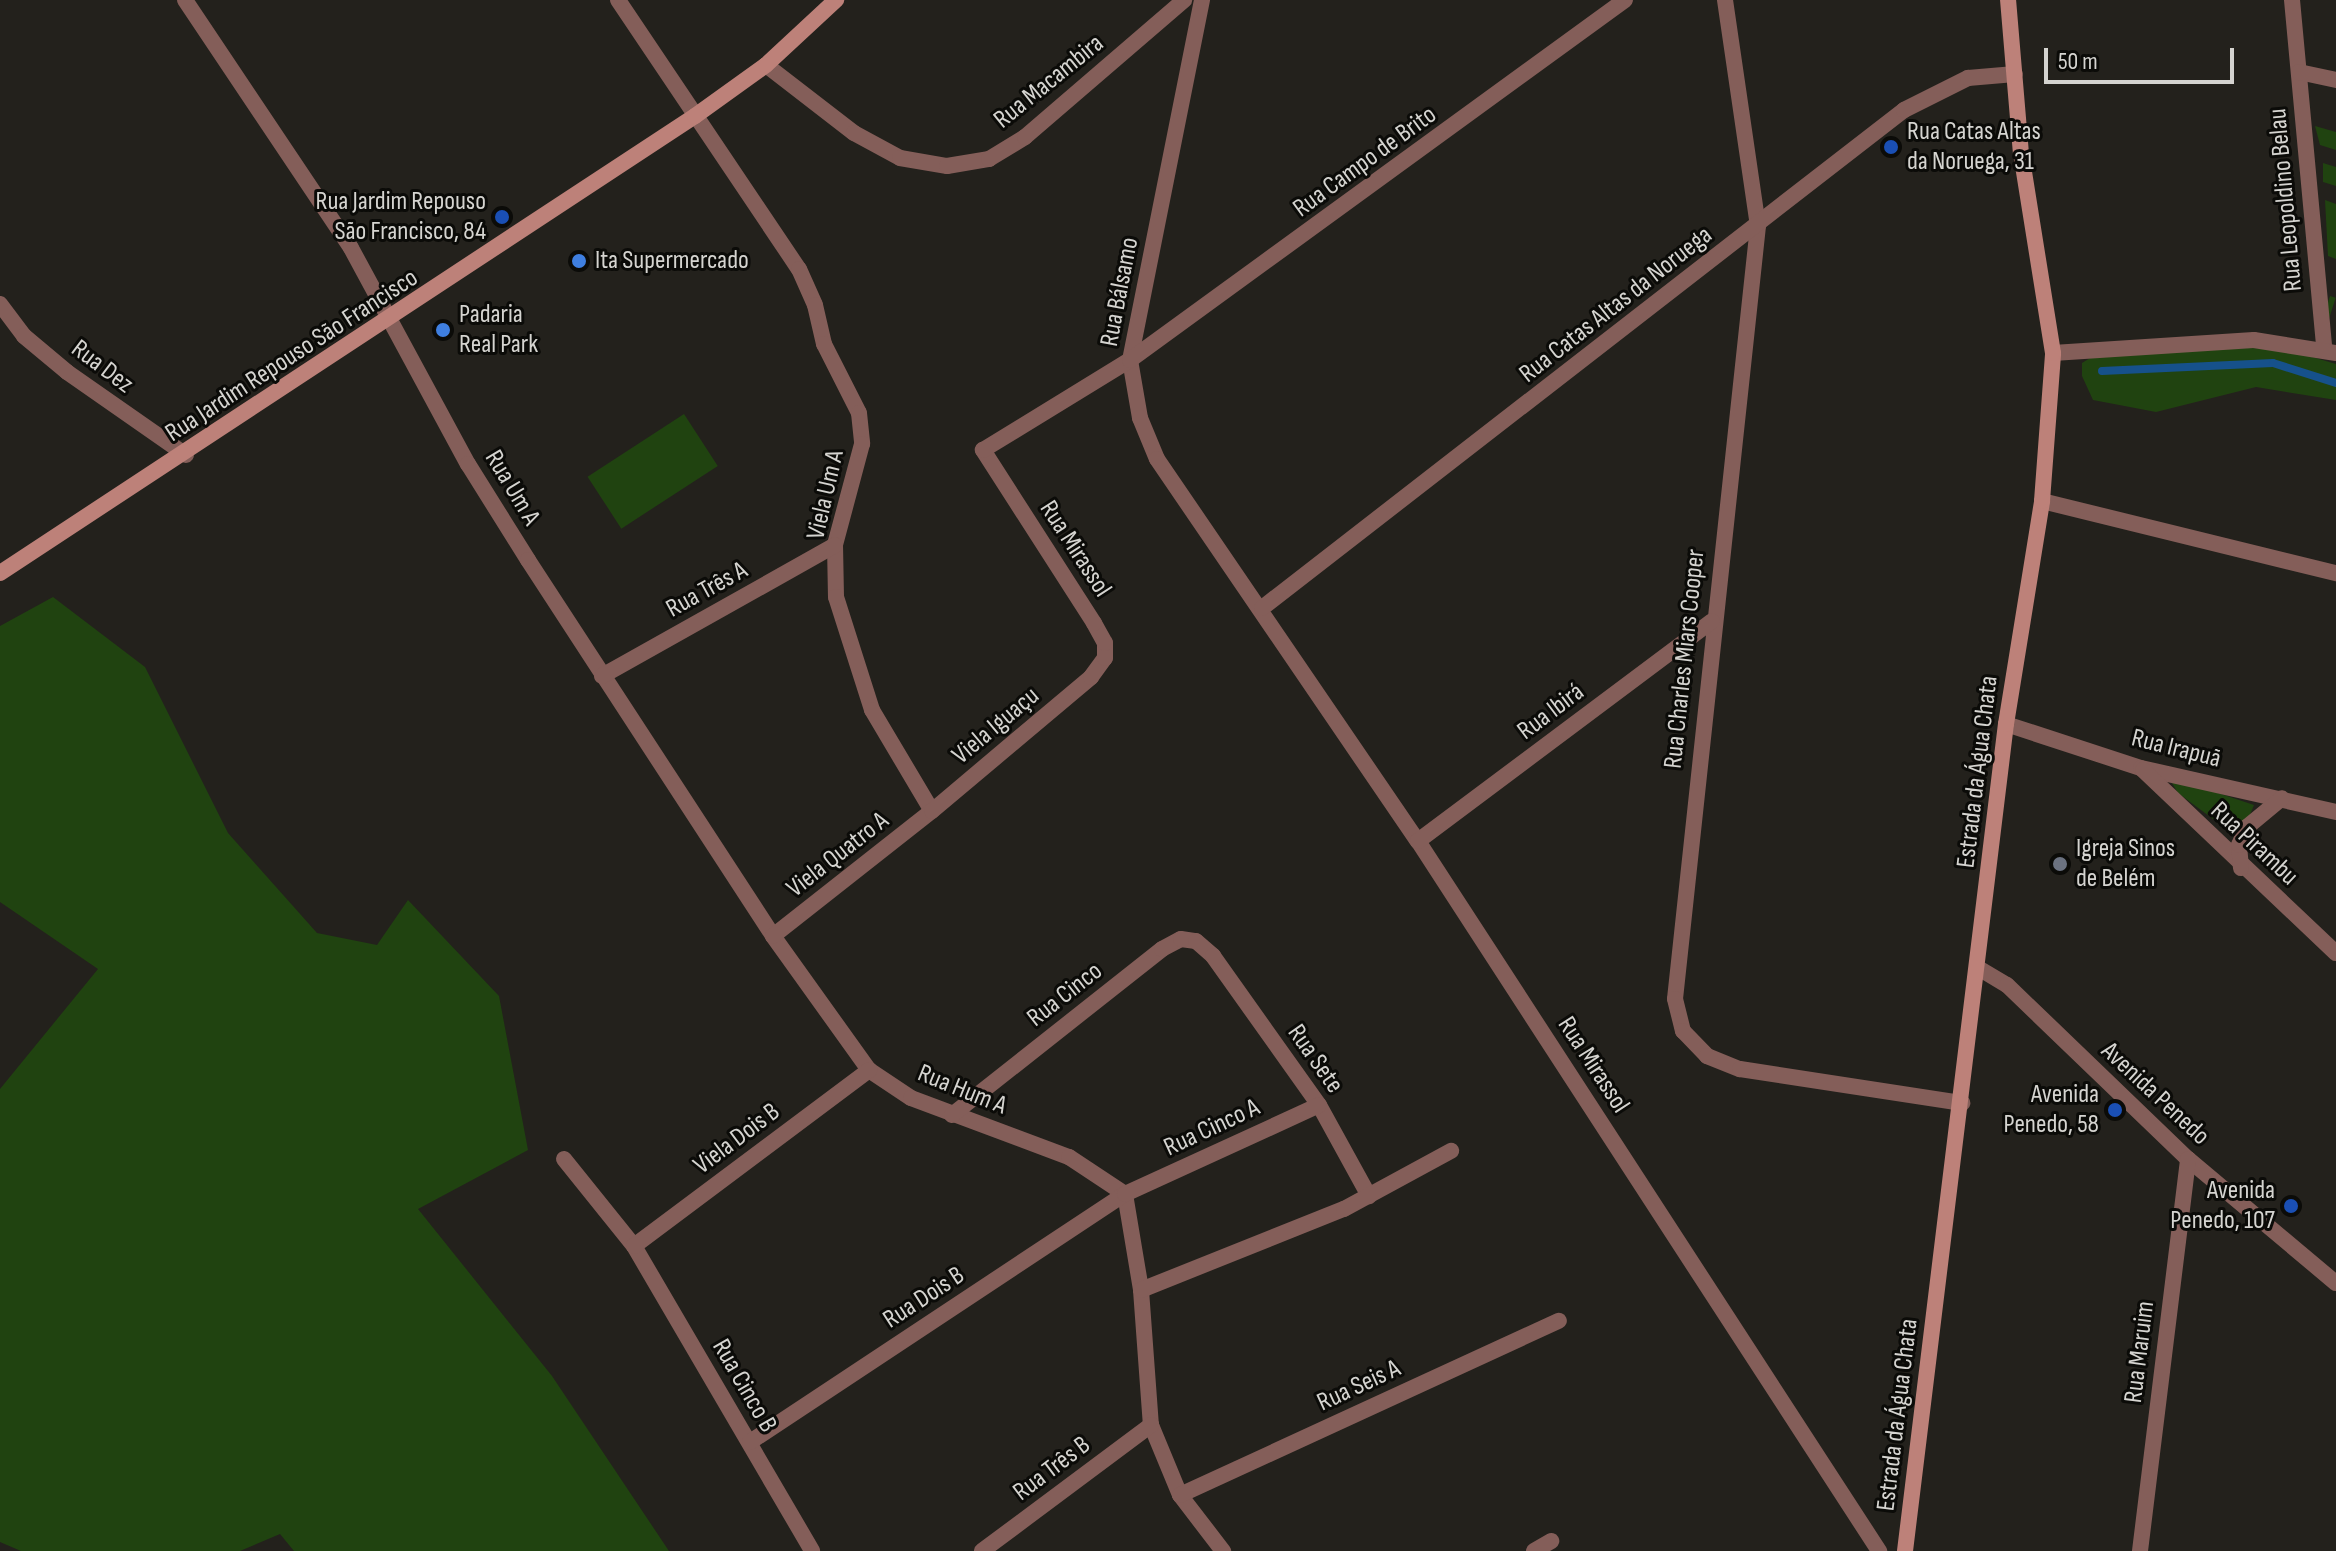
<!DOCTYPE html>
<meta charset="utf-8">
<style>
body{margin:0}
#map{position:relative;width:2336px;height:1551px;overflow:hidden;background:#23211c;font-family:"Sofia Sans Condensed",sans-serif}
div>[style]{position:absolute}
.green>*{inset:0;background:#204310;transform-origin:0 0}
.stream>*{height:8px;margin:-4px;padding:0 4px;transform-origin:4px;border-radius:4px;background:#16518b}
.street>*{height:16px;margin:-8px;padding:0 8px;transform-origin:8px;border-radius:8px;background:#845e59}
.secondary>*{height:16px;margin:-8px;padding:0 8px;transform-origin:8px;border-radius:8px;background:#bd8179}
.dots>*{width:22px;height:22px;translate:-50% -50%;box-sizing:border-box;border:4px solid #0b0b08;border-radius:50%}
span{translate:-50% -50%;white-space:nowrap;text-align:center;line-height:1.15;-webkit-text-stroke:6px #0b0b08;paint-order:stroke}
.street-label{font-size:26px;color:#d5d4d0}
.poi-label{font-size:26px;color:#d5d4d0}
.left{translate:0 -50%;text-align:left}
.right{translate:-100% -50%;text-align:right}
.scale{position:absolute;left:2044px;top:48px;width:190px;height:36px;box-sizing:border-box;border:4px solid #d5d4d0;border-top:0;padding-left:10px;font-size:24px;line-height:28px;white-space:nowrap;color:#d5d4d0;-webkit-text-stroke:6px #0b0b08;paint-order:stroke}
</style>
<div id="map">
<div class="green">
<div style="clip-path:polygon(2315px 126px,2336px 132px,2336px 150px,2320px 145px)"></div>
<div style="clip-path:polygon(2323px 163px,2336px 167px,2336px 186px,2323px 182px)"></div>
<div style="clip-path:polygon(2325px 200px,2336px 204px,2336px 259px,2328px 256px)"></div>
<div style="left:2330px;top:296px;width:6px;height:44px;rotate:18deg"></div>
<div style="clip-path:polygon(2248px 348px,2285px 349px,2336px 364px,2336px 400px,2256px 387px,2156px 412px,2093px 400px,2082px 376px,2082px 363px,2095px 355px)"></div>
<div style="left:684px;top:414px;width:62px;height:115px;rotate:57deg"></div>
<div style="clip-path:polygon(53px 597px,145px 667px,228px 833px,317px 933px,377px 945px,408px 900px,499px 996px,528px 1150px,418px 1209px,552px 1376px,669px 1551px,294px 1551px,280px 1534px,240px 1551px,21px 1551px,0 1542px,0 1089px,98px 969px,0 902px,0 626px)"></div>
<div style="clip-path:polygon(2176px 779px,2254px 805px,2240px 839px,2178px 793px,2172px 783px)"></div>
</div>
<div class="stream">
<div style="left:2102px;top:371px;width:171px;rotate:-2.7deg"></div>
<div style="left:2273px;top:363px;width:66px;rotate:17.6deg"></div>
</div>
<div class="street">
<div style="left:185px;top:0;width:298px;rotate:56.2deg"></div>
<div style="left:351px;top:248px;width:246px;rotate:61.6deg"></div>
<div style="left:468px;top:464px;width:113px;rotate:58deg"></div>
<div style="left:528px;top:560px;width:449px;rotate:56.9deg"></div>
<div style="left:773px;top:936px;width:165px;rotate:54.4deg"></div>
<div style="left:869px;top:1070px;width:50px;rotate:33.7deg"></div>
<div style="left:911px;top:1098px;width:169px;rotate:20.5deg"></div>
<div style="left:1069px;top:1157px;width:67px;rotate:33.5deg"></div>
<div style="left:1125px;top:1194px;width:97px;rotate:80.5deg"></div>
<div style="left:1141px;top:1290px;width:135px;rotate:85.8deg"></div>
<div style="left:1151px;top:1425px;width:76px;rotate:67.5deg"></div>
<div style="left:1180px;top:1495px;width:71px;rotate:52.5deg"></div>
<div style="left:618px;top:0;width:324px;rotate:56.1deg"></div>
<div style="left:799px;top:269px;width:39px;rotate:66deg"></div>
<div style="left:815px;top:305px;width:40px;rotate:77deg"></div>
<div style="left:824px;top:344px;width:77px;rotate:63.1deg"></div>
<div style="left:859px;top:413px;width:31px;rotate:84deg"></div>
<div style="left:862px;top:444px;width:105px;rotate:105deg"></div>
<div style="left:835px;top:545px;width:52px;rotate:88.9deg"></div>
<div style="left:836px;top:597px;width:119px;rotate:72.3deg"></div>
<div style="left:872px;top:710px;width:117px;rotate:59.3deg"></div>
<div style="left:1202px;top:0;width:367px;rotate:101.3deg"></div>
<div style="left:1130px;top:360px;width:59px;rotate:80.2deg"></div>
<div style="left:1140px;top:418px;width:44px;rotate:67.5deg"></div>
<div style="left:1157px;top:459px;width:463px;rotate:55.7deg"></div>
<div style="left:1418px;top:841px;width:847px;rotate:57deg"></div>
<div style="left:1725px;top:0;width:228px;rotate:81.7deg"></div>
<div style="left:1758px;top:226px;width:777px;rotate:96.13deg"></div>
<div style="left:1675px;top:999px;width:33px;rotate:76deg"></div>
<div style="left:1683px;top:1031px;width:35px;rotate:46deg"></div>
<div style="left:1707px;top:1056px;width:35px;rotate:22deg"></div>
<div style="left:1740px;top:1069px;width:225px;rotate:8.7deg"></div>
<div style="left:2292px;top:0;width:349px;rotate:84.7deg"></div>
<div style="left:766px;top:65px;width:111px;rotate:37.7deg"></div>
<div style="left:854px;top:133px;width:52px;rotate:28.5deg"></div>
<div style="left:900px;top:158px;width:48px;rotate:9.7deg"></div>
<div style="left:947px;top:166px;width:43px;rotate:-9.5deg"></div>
<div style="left:989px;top:159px;width:42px;rotate:-31.4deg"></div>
<div style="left:1025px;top:137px;width:210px;rotate:-40.7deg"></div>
<div style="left:2299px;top:72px;width:38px;rotate:12deg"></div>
<div style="left:0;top:304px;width:40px;rotate:53deg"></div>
<div style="left:24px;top:336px;width:56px;rotate:39.9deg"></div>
<div style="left:67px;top:372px;width:145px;rotate:34.9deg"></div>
<div style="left:2053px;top:353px;width:201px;rotate:-3.7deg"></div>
<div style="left:2254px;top:340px;width:83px;rotate:9deg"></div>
<div style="left:2042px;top:501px;width:303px;rotate:13.8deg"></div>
<div style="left:1262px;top:608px;width:813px;rotate:-37.8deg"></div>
<div style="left:1904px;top:110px;width:72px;rotate:-26.6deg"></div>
<div style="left:1968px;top:78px;width:47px;rotate:-4.9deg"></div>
<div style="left:602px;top:676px;width:267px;rotate:-29.3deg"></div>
<div style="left:2006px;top:724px;width:142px;rotate:18.1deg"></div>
<div style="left:2141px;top:768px;width:200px;rotate:12.7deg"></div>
<div style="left:2143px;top:770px;width:266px;rotate:43.5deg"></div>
<div style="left:1418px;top:841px;width:367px;rotate:-36.8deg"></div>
<div style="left:2241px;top:868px;width:23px;rotate:-95deg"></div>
<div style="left:2239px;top:845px;width:20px;rotate:-66deg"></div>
<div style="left:2247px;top:827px;width:45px;rotate:-39.6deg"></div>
<div style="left:773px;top:936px;width:202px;rotate:-38.2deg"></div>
<div style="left:932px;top:811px;width:208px;rotate:-40.1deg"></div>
<div style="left:1091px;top:677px;width:24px;rotate:-54deg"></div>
<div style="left:1105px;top:658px;width:15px;rotate:-90deg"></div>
<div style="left:1105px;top:643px;width:23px;rotate:-119deg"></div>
<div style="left:1094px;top:623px;width:206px;rotate:-122.7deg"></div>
<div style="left:983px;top:450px;width:172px;rotate:-31.5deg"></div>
<div style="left:1130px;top:360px;width:612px;rotate:-36.03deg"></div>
<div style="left:1980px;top:969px;width:31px;rotate:31deg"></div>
<div style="left:2007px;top:985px;width:251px;rotate:43.9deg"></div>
<div style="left:2188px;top:1159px;width:193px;rotate:40deg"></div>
<div style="left:952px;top:1115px;width:268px;rotate:-38.3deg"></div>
<div style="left:1162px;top:949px;width:21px;rotate:-28deg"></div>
<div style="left:1181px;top:939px;width:15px;rotate:8deg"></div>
<div style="left:1196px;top:941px;width:23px;rotate:41deg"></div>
<div style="left:1213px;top:956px;width:183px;rotate:54.6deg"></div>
<div style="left:1319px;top:1105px;width:104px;rotate:61.2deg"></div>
<div style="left:564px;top:1159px;width:112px;rotate:51.2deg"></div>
<div style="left:634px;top:1246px;width:353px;rotate:59.7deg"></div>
<div style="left:634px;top:1246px;width:294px;rotate:-36.8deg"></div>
<div style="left:1141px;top:1290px;width:219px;rotate:-21.8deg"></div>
<div style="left:1344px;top:1209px;width:122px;rotate:-28.5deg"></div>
<div style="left:750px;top:1442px;width:450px;rotate:-33.5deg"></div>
<div style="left:1125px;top:1194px;width:213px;rotate:-24.6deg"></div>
<div style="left:1180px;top:1495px;width:417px;rotate:-24.7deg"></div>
<div style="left:982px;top:1551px;width:211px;rotate:-36.7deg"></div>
<div style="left:1534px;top:1551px;width:20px;rotate:-30deg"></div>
<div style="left:2140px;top:1551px;width:395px;rotate:-83deg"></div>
</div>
<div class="secondary">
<div style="left:0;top:573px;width:832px;rotate:-33.33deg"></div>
<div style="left:695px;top:116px;width:87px;rotate:-35.7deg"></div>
<div style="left:766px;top:65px;width:96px;rotate:-42.9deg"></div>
<div style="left:1905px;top:1551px;width:833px;rotate:-83.04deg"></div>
<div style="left:2006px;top:724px;width:226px;rotate:-80.8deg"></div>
<div style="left:2042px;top:501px;width:148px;rotate:-85.7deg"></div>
<div style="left:2053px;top:353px;width:202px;rotate:-99.1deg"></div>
<div style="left:2021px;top:154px;width:155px;rotate:-94.8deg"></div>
</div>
<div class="dots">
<div style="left:1891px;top:147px;background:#1a4fb4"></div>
<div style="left:502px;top:217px;background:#1a4fb4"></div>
<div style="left:579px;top:261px;background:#3f7fe0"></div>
<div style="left:443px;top:330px;background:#3f7fe0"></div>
<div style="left:2060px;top:864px;background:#6b7280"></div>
<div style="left:2115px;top:1110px;background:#1a4fb4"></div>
<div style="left:2291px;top:1206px;background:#1a4fb4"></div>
</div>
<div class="street-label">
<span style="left:1049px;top:82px;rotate:-39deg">Rua Macambira</span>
<span style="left:1365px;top:162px;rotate:-36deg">Rua Campo de Brito</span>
<span style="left:2286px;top:200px;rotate:-95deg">Rua Leopoldino Belau</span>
<span style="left:1120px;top:292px;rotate:-79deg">Rua Bálsamo</span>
<span style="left:1616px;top:305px;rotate:-38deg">Rua Catas Altas da Noruega</span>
<span style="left:292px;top:356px;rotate:-33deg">Rua Jardim Repouso São Francisco</span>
<span style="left:102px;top:367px;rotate:37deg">Rua Dez</span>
<span style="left:512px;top:488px;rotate:59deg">Rua Um A</span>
<span style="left:826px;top:495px;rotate:-77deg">Viela Um A</span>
<span style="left:1075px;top:549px;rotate:57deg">Rua Mirassol</span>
<span style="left:707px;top:590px;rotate:-29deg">Rua Três A</span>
<span style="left:1685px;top:659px;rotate:-84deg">Rua Charles Miars Cooper</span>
<span style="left:1551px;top:712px;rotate:-37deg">Rua Ibirá</span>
<span style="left:996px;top:726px;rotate:-40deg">Viela Iguaçu</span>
<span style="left:2176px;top:749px;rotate:14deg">Rua Irapuã</span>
<span style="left:1978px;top:772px;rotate:-83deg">Estrada da Água Chata</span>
<span style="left:2254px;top:844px;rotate:43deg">Rua Pirambu</span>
<span style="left:838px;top:855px;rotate:-38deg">Viela Quatro A</span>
<span style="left:1065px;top:995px;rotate:-38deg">Rua Cinco</span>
<span style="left:1315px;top:1059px;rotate:55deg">Rua Sete</span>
<span style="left:1593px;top:1065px;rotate:57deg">Rua Mirassol</span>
<span style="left:962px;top:1090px;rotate:22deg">Rua Hum A</span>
<span style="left:2155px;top:1094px;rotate:43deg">Avenida Penedo</span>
<span style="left:1212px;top:1128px;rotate:-25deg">Rua Cinco A</span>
<span style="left:737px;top:1139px;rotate:-37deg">Viela Dois B</span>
<span style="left:924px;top:1298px;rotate:-33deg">Rua Dois B</span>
<span style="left:2140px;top:1352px;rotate:-83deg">Rua Maruim</span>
<span style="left:744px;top:1386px;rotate:60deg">Rua Cinco B</span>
<span style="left:1359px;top:1386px;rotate:-25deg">Rua Seis A</span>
<span style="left:1898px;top:1415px;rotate:-83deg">Estrada da Água Chata</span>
<span style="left:1052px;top:1469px;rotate:-37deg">Rua Três B</span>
</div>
<div class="poi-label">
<span class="left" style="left:1907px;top:147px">Rua Catas Altas<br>da Noruega, 31</span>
<span class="right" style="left:486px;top:217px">Rua Jardim Repouso<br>São Francisco, 84</span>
<span class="left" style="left:595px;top:261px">Ita Supermercado</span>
<span class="left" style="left:459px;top:330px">Padaria<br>Real Park</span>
<span class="left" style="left:2076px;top:864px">Igreja Sinos<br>de Belém</span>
<span class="right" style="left:2099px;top:1110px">Avenida<br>Penedo, 58</span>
<span class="right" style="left:2275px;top:1206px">Avenida<br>Penedo, 107</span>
</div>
<div class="scale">50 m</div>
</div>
